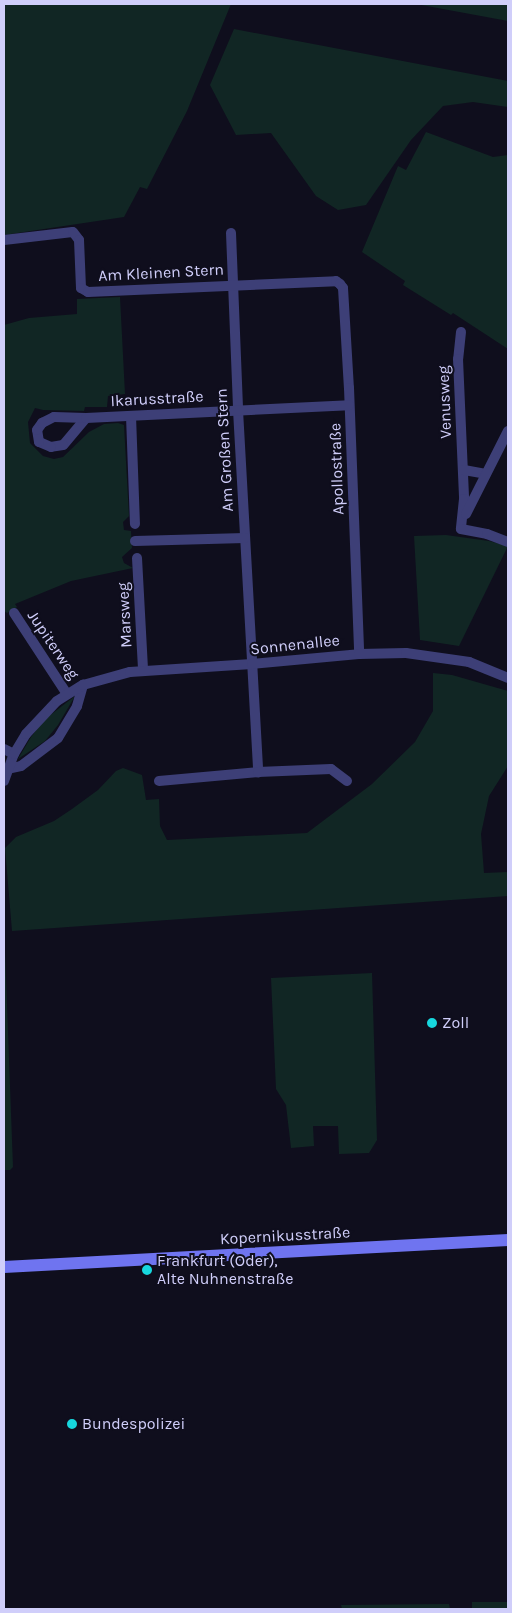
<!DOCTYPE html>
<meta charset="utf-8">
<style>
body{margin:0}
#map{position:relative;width:512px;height:1613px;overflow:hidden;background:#0f0e1d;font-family:Karla,sans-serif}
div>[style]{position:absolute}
.green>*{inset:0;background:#112624;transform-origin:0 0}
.minor>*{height:10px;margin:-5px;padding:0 5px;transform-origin:5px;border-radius:5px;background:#3d3f77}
.secondary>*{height:12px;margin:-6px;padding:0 6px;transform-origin:6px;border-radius:6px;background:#6f74f0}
.dots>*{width:14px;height:14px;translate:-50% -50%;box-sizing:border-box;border:2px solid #0f0e1d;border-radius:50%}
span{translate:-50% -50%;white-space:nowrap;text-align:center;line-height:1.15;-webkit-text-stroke:4px #0f0e1d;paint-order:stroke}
.street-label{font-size:16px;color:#d0cefa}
.poi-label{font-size:16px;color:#d0cefa}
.left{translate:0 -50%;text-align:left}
.frame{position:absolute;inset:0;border:5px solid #d0cefa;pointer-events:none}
</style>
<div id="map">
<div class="green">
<div style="clip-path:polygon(4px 4px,231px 4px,187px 111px,147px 189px,140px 187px,124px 217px,4px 235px)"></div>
<div style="clip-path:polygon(416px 4px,508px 4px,508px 21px)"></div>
<div style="clip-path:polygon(234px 29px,508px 81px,508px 107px,473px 102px,443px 106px,411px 140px,366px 205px,338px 210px,316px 196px,271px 133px,236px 135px,210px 85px)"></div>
<div style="clip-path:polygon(426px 132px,493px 157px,508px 155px,508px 349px,453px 313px,451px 315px,403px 285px,405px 281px,362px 252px,398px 166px,406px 170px)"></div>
<div style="clip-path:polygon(120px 297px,125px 394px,108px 396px,107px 407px,85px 407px,84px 411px,43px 410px,35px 408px,28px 422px,30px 443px,43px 456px,54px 459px,63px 457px,89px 432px,104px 424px,118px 423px,124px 425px,129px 516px,123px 522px,124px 530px,131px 531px,132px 548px,122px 557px,124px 563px,133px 568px,71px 581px,15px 604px,17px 607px,7px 613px,4px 611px,4px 325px,29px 318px,77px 314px,77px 299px)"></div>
<div style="clip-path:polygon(446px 535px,489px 541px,508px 546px,459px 646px,420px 640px,414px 536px)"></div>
<div style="clip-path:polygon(433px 673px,452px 675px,508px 691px,508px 766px,489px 796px,481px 834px,484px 873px,508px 872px,508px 896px,12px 931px,5px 848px,16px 837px,54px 821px,72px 809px,98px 790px,116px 771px,123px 768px,142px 775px,146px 800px,159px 799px,160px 826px,167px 840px,307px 833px,372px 784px,415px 742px,433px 711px)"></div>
<div style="clip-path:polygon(75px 696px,58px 725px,45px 741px,18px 759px,31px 737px,44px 720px)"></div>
<div style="clip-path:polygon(4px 923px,13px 1167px,10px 1170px,4px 1170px)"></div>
<div style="clip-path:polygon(372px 973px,377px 1140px,369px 1153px,339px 1154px,338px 1126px,313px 1126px,314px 1146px,291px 1148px,286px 1105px,276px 1089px,271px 978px)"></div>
<div style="left:472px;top:1602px;width:36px;height:7px"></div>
<div style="clip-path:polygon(449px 1604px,450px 1609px,342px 1609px,341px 1605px)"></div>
</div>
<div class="minor">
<div style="left:231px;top:233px;width:177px;rotate:87.7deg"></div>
<div style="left:238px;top:410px;width:363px;rotate:86.8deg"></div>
<div style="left:4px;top:240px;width:69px;rotate:-6.6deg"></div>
<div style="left:73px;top:232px;width:10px;rotate:53deg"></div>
<div style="left:79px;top:240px;width:48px;rotate:87.6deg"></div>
<div style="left:81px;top:288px;width:8px;rotate:30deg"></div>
<div style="left:88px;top:292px;width:248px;rotate:-2.5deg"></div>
<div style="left:336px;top:281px;width:5px;rotate:37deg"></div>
<div style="left:340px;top:284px;width:5px;rotate:53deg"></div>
<div style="left:343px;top:288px;width:100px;rotate:86.6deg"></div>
<div style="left:349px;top:388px;width:266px;rotate:87.8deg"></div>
<div style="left:461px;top:332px;width:27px;rotate:96deg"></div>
<div style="left:458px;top:359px;width:140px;rotate:87.5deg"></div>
<div style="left:464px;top:499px;width:30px;rotate:96deg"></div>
<div style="left:461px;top:529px;width:26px;rotate:11deg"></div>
<div style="left:487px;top:534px;width:22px;rotate:21deg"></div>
<div style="left:131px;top:416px;width:108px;rotate:87.9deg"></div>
<div style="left:86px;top:418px;width:35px;rotate:130deg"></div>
<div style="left:63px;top:445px;width:12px;rotate:171deg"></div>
<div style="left:51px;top:447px;width:13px;rotate:-157deg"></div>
<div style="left:39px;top:442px;width:12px;rotate:-99deg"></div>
<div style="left:37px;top:430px;width:9px;rotate:-54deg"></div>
<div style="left:42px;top:423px;width:13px;rotate:-27deg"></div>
<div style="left:54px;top:417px;width:32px;rotate:2deg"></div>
<div style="left:86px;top:418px;width:263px;rotate:-2.8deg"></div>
<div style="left:464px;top:470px;width:22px;rotate:10deg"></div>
<div style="left:466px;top:514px;width:93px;rotate:-63.2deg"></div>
<div style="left:135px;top:541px;width:110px;rotate:-1.6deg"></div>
<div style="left:137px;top:558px;width:112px;rotate:86.9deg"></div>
<div style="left:14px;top:613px;width:97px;rotate:56.8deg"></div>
<div style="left:4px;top:749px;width:11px;rotate:27deg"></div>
<div style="left:8px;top:769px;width:13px;rotate:-13deg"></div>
<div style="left:21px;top:766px;width:46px;rotate:-37.1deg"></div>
<div style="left:58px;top:738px;width:37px;rotate:-59deg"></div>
<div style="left:77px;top:706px;width:22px;rotate:-74deg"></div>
<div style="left:4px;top:781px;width:29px;rotate:-70deg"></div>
<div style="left:14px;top:754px;width:23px;rotate:-59deg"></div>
<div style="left:26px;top:734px;width:45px;rotate:-46.8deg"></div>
<div style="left:57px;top:701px;width:31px;rotate:-32deg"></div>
<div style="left:83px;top:685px;width:49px;rotate:-15.5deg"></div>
<div style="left:130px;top:672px;width:122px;rotate:-3.8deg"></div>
<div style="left:252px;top:664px;width:107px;rotate:-5.3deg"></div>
<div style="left:359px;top:654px;width:47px;rotate:-1.2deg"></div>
<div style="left:406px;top:653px;width:64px;rotate:8.1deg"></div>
<div style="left:469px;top:662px;width:42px;rotate:22.3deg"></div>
<div style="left:159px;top:781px;width:99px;rotate:-5.2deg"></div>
<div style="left:258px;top:772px;width:73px;rotate:-2.4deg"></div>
<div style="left:331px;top:769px;width:20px;rotate:37deg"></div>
</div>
<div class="secondary">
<div style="left:4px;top:1267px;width:505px;rotate:-3.07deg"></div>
</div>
<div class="dots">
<div style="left:432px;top:1023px;background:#17d7de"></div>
<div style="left:147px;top:1270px;background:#17d7de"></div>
<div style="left:72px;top:1424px;background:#17d7de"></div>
</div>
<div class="street-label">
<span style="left:161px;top:273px;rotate:-3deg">Am Kleinen Stern</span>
<span style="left:157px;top:399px;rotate:-3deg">Ikarusstraße</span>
<span style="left:445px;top:402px;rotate:-92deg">Venusweg</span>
<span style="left:225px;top:450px;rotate:-93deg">Am Großen Stern</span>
<span style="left:337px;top:469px;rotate:-92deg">Apollostraße</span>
<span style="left:125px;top:615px;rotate:-93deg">Marsweg</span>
<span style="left:53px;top:645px;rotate:56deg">Jupiterweg</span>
<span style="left:295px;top:645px;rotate:-6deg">Sonnenallee</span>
<span style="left:285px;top:1236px;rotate:-3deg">Kopernikusstraße</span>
</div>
<div class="poi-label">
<span class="left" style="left:442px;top:1023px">Zoll</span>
<span class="left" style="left:157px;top:1270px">Frankfurt (Oder),<br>Alte Nuhnenstraße</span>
<span class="left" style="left:82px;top:1424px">Bundespolizei</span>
</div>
<div class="frame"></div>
</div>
